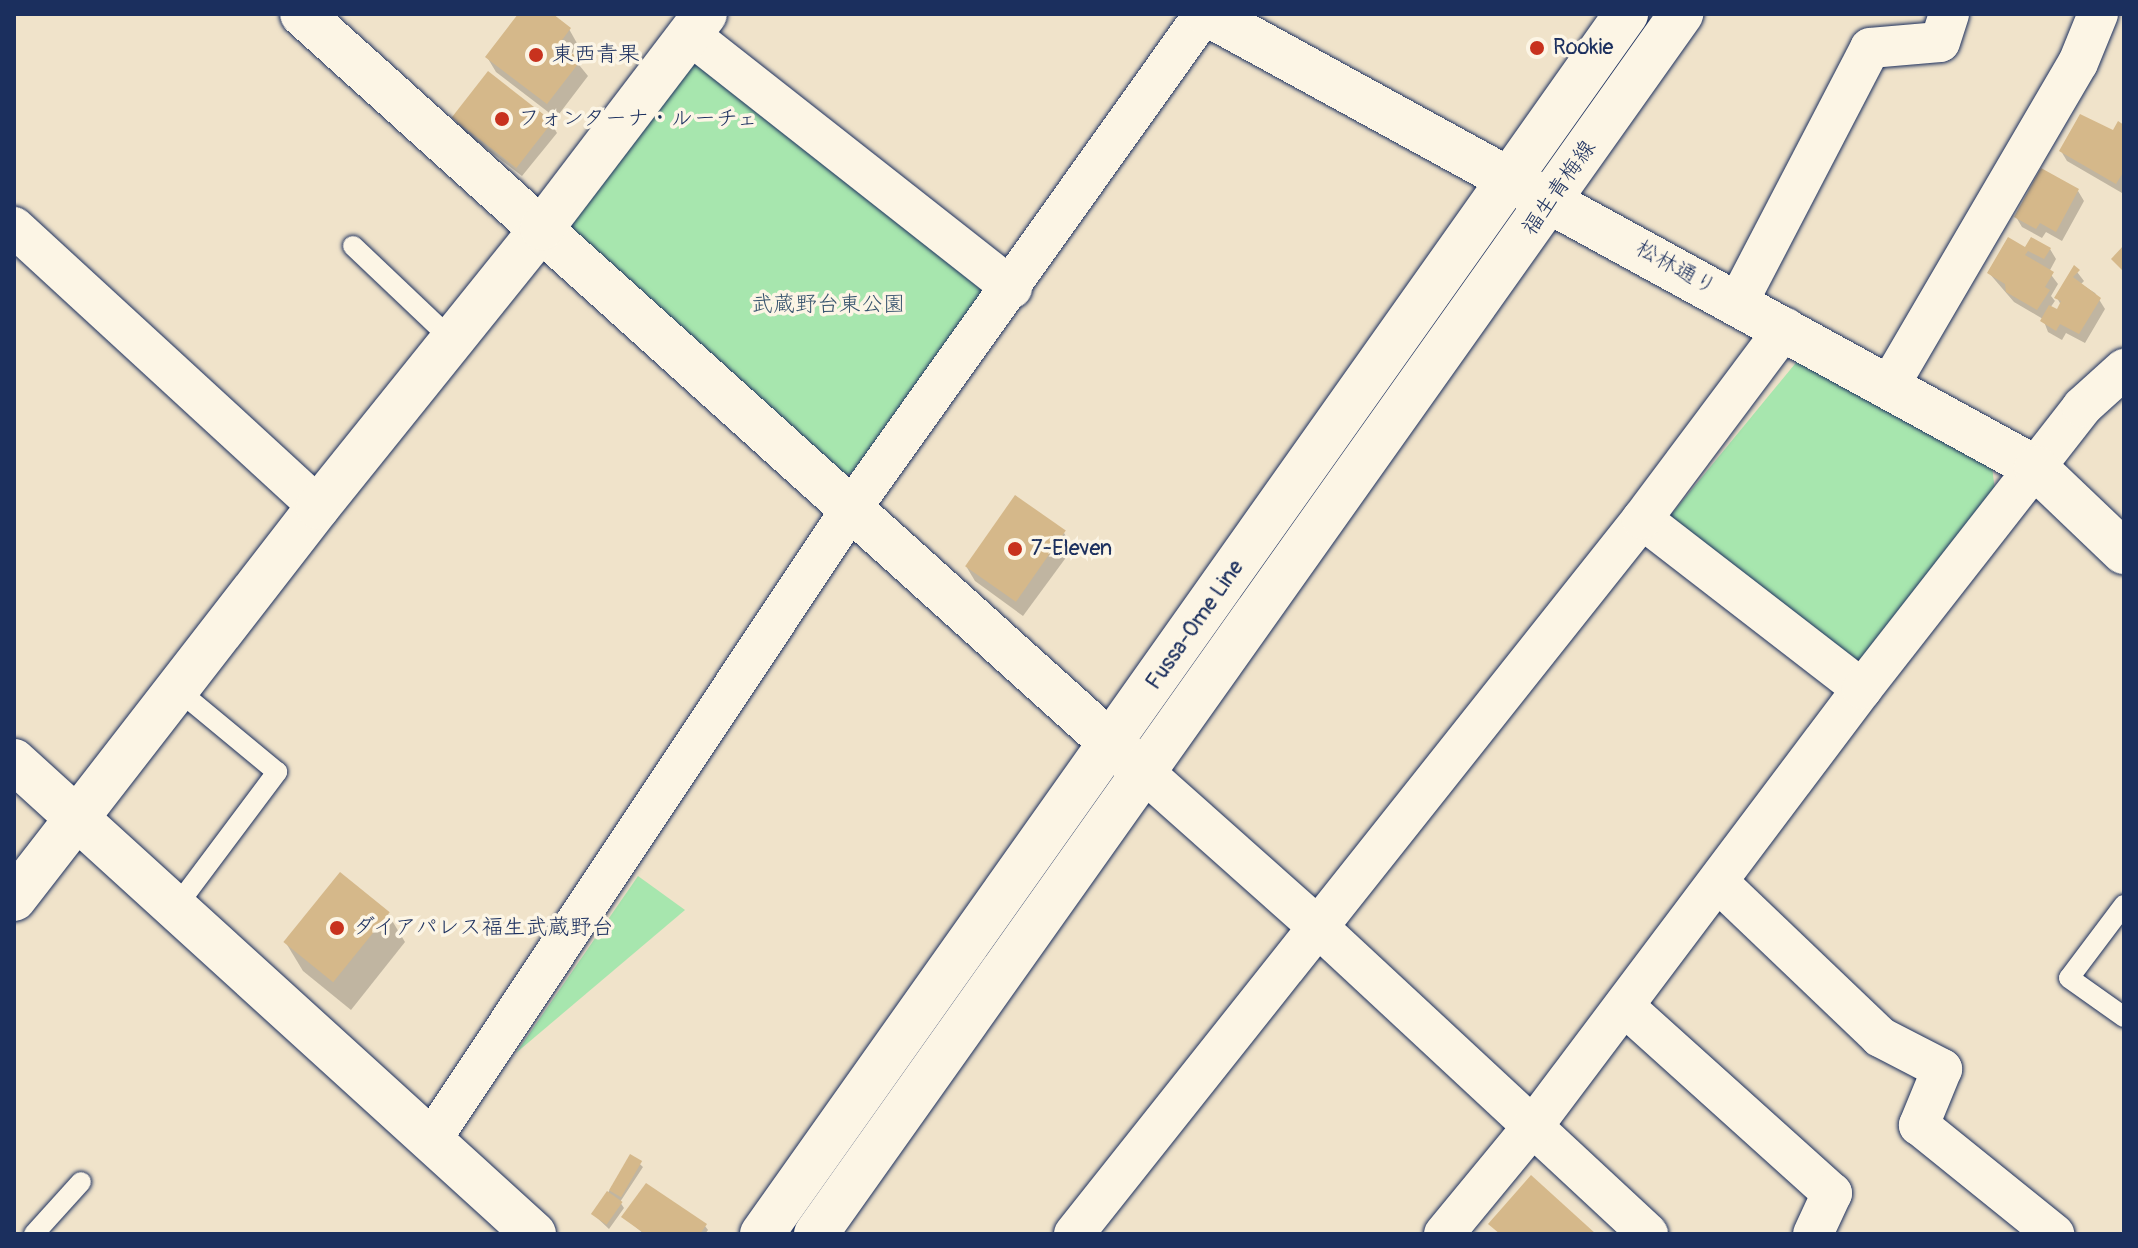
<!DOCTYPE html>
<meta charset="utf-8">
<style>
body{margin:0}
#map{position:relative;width:2138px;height:1248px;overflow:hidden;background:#f0e3ca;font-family:Pangolin,"Klee One",sans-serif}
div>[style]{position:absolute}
.green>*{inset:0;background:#a7e6ae}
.shadow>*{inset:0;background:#0003}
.building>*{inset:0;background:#d5b88a;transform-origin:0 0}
.roads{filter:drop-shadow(0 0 2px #1b2f5e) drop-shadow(0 0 2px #1b2f5e)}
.lane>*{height:20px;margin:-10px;padding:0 10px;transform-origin:10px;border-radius:10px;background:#fcf5e5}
.street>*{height:40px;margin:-20px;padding:0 20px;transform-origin:20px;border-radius:20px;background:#fcf5e5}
.secondary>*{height:44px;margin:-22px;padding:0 22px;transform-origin:22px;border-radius:22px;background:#fcf5e5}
.dots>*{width:22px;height:22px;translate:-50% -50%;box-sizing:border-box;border:4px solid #fcf5e5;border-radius:50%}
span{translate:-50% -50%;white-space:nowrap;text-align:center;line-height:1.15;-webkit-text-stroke:7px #fcf5e5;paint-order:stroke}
.poi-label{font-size:22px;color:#1b2f5e}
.left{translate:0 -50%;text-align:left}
.street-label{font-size:22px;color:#1b2f5e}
.park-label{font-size:22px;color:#37546e}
.frame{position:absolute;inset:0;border:16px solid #1b2f5e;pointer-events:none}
</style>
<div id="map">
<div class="green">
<div style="clip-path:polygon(701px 57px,986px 281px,989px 296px,860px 471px,843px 475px,571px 230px,569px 220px,686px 59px)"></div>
<div style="clip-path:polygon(1799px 359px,1992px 466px,1996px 499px,1865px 675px,1665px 522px)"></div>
<div style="clip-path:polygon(638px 876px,685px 910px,516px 1053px)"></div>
</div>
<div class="shadow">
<div style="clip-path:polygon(521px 14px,550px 14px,569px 29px,578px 45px,571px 55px,588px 76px,556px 118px,496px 72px,487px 57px)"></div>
<div style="clip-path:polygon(454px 117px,551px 123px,557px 133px,522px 176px,460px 128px)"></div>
<div style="clip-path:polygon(2124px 128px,2122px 193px,2067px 161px,2061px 151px)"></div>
<div style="clip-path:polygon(2078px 191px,2084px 201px,2062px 241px,2046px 232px,2042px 238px,2022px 227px,2016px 217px)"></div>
<div style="clip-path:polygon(evenodd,2050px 249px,2056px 259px,2049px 272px,2058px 284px,2051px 296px,2055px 301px,2074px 268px,2084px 281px,2081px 284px,2095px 293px,2105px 309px,2085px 343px,2066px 333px,2062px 340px,2048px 332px,2043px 319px,2014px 302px,1989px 273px,2026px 250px,2050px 249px,2057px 298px,2061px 305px,2057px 312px,2050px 308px,2057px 298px)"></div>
<div style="clip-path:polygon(1064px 533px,1073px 548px,1023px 616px,975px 581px,966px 566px)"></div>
<div style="clip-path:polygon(388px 914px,405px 942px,351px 1010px,303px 971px,286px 943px)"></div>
<div style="clip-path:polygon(631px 1156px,643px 1167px,620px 1202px,624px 1208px,609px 1229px,594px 1215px)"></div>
<div style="clip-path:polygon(624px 1217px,705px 1226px,708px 1230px,705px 1234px,644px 1234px)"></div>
</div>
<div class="building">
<div style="clip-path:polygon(518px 14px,553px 14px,571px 28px,559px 44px,581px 60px,547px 104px,485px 57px)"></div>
<div style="left:488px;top:71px;width:82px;height:59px;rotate:38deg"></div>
<div style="clip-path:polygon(2080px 114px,2113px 130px,2118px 121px,2124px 125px,2124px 171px,2116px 184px,2059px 151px)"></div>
<div style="clip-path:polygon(2041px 168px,2079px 189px,2056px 232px,2040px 223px,2036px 229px,2014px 217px)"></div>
<div style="clip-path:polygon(2008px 237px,2025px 247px,2031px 237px,2051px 248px,2044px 259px,2028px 251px,2025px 255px,2054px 272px,2045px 287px,2050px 290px,2037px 310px,2006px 292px,2005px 284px,1987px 273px)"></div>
<div style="clip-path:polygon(2124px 245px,2124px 272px,2111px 259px)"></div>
<div style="clip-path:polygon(2074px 265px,2080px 270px,2073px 277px,2101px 298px,2079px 334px,2060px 324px,2056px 331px,2040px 321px,2049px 305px,2057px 309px,2061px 301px,2054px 298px)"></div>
<div style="left:1015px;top:495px;width:62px;height:87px;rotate:35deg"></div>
<div style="left:340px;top:872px;width:64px;height:90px;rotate:39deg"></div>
<div style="left:630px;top:1154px;width:14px;height:42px;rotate:30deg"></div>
<div style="clip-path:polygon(1531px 1175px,1596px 1234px,1500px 1234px,1488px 1224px)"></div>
<div style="clip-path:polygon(646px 1183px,707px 1224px,700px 1234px,645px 1234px,621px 1217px)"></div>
<div style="left:607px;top:1191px;width:19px;height:28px;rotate:35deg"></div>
</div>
<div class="roads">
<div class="lane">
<div style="left:353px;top:246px;width:135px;rotate:43.5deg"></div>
<div style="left:2124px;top:905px;width:91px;rotate:127deg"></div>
<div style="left:2069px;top:978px;width:67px;rotate:35.3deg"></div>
<div style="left:176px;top:907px;width:169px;rotate:-53.2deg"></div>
<div style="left:277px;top:772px;width:127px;rotate:-140.4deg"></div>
<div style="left:34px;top:1234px;width:70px;rotate:-47.9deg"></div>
</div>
<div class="street">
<div style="left:689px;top:34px;width:411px;rotate:38.2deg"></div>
<div style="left:14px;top:227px;width:413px;rotate:42.6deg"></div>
<div style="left:1738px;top:302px;width:286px;rotate:-62.5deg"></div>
<div style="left:1870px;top:48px;width:70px;rotate:-4.9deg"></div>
<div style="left:1940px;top:42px;width:29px;rotate:-72deg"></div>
<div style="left:1889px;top:386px;width:374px;rotate:-59.7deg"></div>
<div style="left:2078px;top:63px;width:53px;rotate:-67.8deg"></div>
<div style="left:1642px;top:519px;width:278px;rotate:37.7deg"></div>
<div style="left:1145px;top:773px;width:233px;rotate:41.7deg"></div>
<div style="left:1319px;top:928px;width:449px;rotate:42.9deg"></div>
<div style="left:1718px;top:882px;width:224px;rotate:43.7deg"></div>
<div style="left:1880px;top:1037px;width:70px;rotate:27.3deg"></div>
<div style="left:1942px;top:1069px;width:61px;rotate:112.3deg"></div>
<div style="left:1919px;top:1125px;width:174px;rotate:38.9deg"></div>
<div style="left:1624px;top:1006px;width:280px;rotate:42deg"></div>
<div style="left:1832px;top:1193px;width:45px;rotate:114.9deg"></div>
<div style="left:431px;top:1140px;width:758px;rotate:-56.35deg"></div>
<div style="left:851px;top:509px;width:608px;rotate:-54.51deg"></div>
<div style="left:1074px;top:1234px;width:913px;rotate:-51.54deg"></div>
<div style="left:1642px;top:519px;width:239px;rotate:-53.2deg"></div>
<div style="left:1444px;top:1234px;width:140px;rotate:-50.5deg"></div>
<div style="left:1533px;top:1126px;width:547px;rotate:-53.03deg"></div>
<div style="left:1862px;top:689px;width:358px;rotate:-52deg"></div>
<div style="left:2082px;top:407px;width:57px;rotate:-42.1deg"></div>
</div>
<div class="secondary">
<div style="left:302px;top:14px;width:1120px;rotate:42.03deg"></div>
<div style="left:1207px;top:14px;width:945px;rotate:28.71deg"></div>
<div style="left:2036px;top:468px;width:122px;rotate:43.7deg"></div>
<div style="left:14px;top:761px;width:703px;rotate:42.29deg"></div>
<div style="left:14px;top:899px;width:496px;rotate:-52.2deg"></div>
<div style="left:318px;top:507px;width:358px;rotate:-51.2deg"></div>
<div style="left:542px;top:228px;width:269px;rotate:-52.7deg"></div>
<div style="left:762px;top:1234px;width:1495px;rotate:-54.69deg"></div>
<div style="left:816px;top:1234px;width:1496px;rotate:-54.66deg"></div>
</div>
</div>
<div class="dots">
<div style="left:1537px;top:48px;background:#c8321e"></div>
<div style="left:536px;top:55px;background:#c8321e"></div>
<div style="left:502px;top:119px;background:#c8321e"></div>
<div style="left:1015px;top:549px;background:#c8321e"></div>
<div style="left:337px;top:928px;background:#c8321e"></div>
</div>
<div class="poi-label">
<span class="left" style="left:1553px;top:48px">Rookie</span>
<span class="left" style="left:552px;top:55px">東西青果</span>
<span class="left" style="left:518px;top:119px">フォンターナ・ルーチェ</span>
<span class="left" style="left:1031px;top:549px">7-Eleven</span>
<span class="left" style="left:353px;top:928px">ダイアパレス福生武蔵野台</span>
</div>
<div class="street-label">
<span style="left:1559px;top:188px;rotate:-55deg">福生青梅線</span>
<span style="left:1676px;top:268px;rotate:29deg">松林通り</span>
<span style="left:1195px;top:625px;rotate:-55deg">Fussa-Ome Line</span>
</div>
<div class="park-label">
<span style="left:828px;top:305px">武蔵野台東公園</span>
</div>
<div class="frame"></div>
</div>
